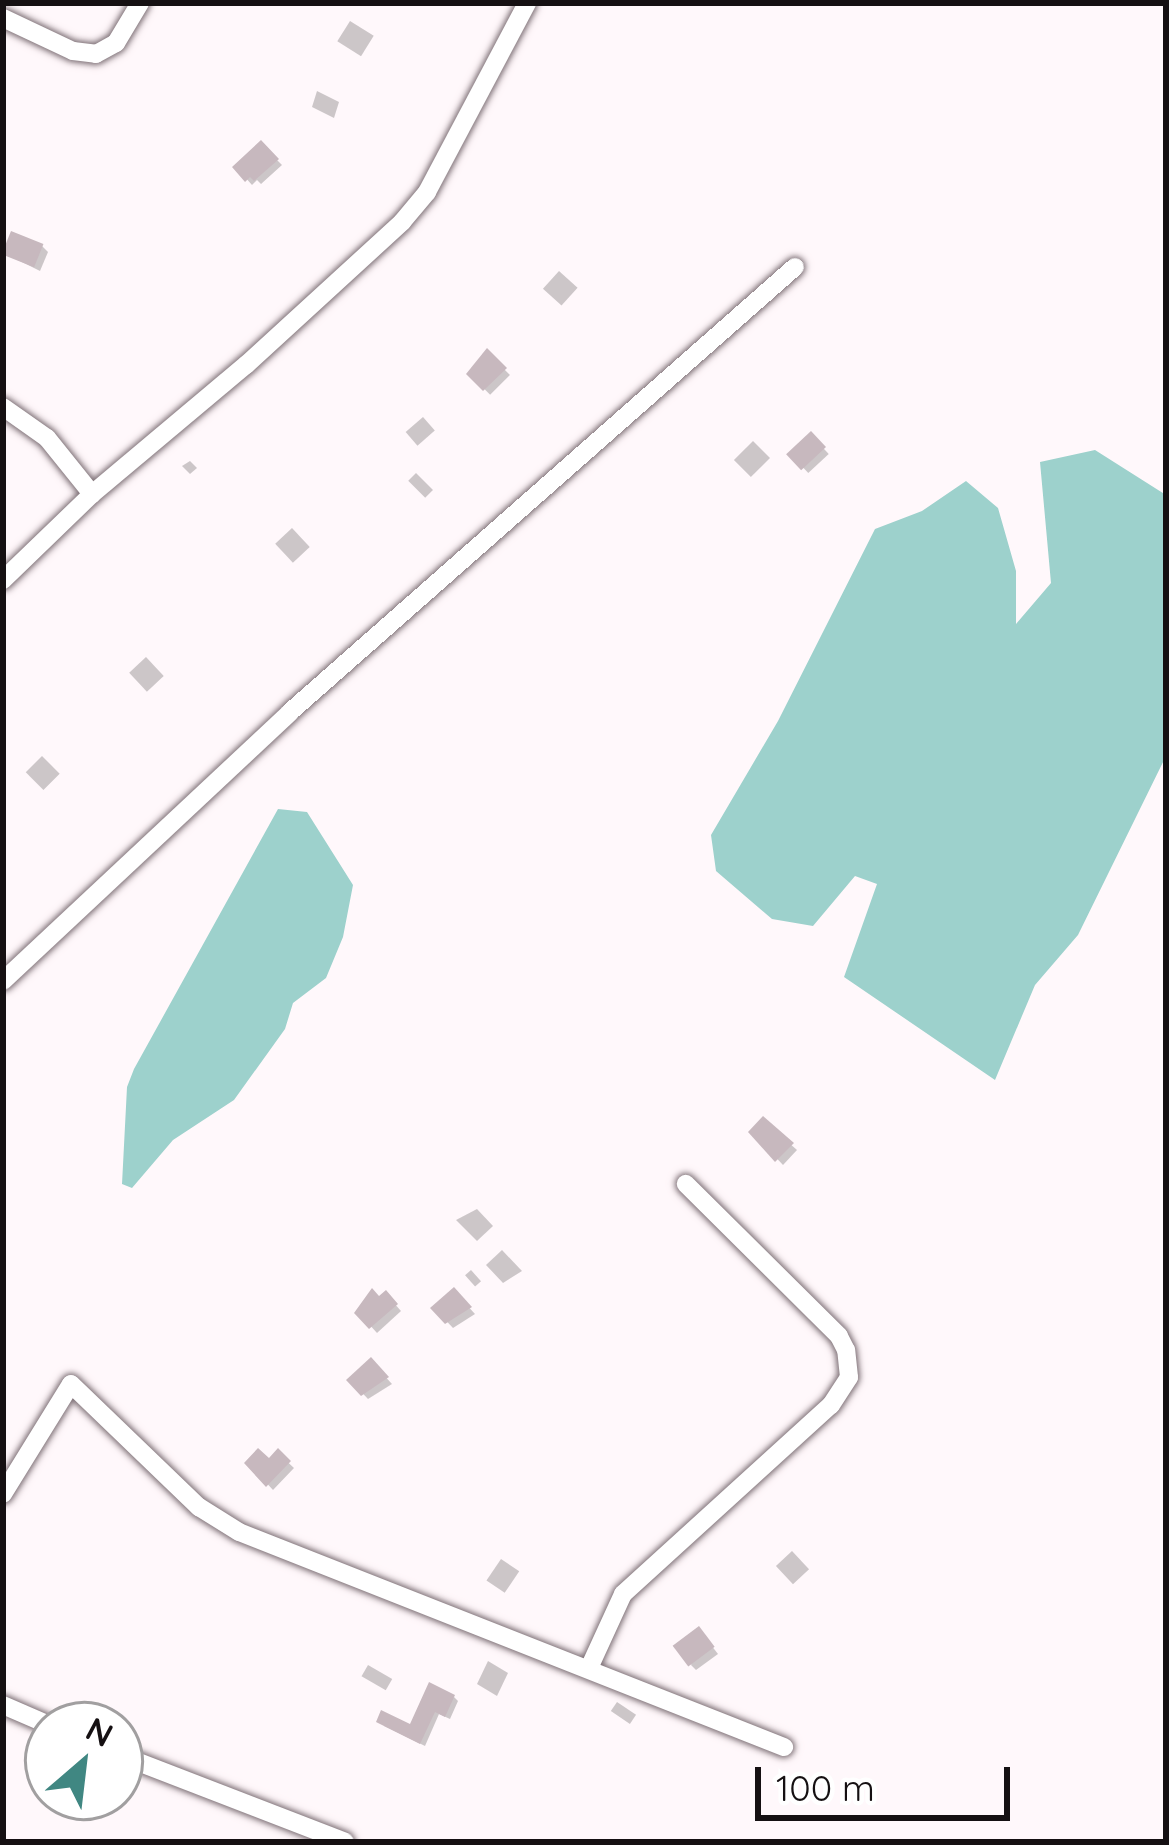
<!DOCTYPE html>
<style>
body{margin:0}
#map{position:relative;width:1169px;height:1845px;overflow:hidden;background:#fff8fb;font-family:Quicksand,sans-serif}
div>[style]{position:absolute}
.water>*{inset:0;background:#9dd1cc}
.shadow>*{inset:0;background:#0003;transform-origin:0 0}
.building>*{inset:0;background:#c7b8be;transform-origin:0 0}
.roads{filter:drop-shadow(0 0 3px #807278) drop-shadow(0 0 3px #807278)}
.minor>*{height:18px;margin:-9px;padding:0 9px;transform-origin:9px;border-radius:9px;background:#fff}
span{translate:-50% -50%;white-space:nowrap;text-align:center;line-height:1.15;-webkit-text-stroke:12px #fff;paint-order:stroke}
.frame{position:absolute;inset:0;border:6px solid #151012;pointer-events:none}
.north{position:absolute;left:24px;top:1701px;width:120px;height:120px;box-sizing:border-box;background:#fff;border:3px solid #a19fa0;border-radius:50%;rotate:28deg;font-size:33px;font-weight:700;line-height:48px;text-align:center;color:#151012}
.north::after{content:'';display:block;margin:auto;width:42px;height:54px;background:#408782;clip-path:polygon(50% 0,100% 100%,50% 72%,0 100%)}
.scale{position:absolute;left:755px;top:1767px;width:255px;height:54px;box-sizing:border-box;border:6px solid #151012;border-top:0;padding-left:15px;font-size:36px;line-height:42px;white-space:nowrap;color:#151012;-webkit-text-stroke:9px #fff;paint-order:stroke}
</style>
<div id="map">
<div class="water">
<div style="clip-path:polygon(1095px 450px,1166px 495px,1166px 756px,1078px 935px,1035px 985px,995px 1080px,844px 977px,877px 884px,855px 876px,813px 926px,772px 919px,716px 871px,711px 835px,778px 721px,875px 529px,922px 511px,966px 481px,998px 508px,1016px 571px,1016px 624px,1051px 583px,1040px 462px)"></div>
<div style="clip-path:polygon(278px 809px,307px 812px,353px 885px,343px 937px,326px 978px,293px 1003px,285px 1029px,234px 1100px,173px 1140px,132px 1188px,122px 1184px,127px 1087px,134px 1069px)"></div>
</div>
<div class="shadow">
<div style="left:350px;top:21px;width:28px;height:24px;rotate:32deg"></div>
<div style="clip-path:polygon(317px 91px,339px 102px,334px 118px,312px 107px)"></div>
<div style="clip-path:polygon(261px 144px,282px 165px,261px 184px,257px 180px,252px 185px,236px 167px)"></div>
<div style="clip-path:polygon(42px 246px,48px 252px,40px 271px,6px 254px)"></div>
<div style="left:559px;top:271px;width:25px;height:24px;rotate:42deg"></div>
<div style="left:488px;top:353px;width:31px;height:28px;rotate:45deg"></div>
<div style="left:423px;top:417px;width:18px;height:23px;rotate:49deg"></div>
<div style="left:811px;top:435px;width:26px;height:28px;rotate:47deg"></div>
<div style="left:753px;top:441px;width:24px;height:27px;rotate:45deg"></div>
<div style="clip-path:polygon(190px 461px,197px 468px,190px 474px,182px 466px)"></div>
<div style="left:416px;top:473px;width:24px;height:11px;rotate:45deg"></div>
<div style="left:292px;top:528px;width:26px;height:23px;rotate:47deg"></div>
<div style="left:146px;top:657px;width:26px;height:23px;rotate:47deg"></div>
<div style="left:42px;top:756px;width:25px;height:23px;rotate:45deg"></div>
<div style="clip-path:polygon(763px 1120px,797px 1150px,783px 1165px,752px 1132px)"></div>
<div style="clip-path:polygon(477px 1209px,493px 1226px,477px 1241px,456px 1220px)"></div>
<div style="clip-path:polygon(502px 1250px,522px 1271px,503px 1283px,486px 1265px)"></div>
<div style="left:471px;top:1270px;width:15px;height:8px;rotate:48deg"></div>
<div style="clip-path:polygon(454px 1291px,475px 1314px,453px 1328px,435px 1309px)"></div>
<div style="clip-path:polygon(386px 1294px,401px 1311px,377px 1333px,358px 1312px)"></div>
<div style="clip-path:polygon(371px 1361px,392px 1384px,368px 1399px,350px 1380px)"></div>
<div style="clip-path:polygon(278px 1453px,294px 1468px,273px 1490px,248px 1463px,269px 1462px)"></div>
<div style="left:792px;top:1551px;width:25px;height:22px;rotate:47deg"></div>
<div style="left:501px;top:1559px;width:22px;height:26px;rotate:34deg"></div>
<div style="clip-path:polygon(704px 1636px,718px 1654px,696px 1670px,691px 1665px)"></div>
<div style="clip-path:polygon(488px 1661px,508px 1673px,497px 1696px,477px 1684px)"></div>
<div style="left:368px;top:1665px;width:28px;height:13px;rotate:30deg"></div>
<div style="clip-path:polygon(454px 1697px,458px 1701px,450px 1719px,439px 1714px,425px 1746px,384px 1726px,411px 1727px)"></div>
<div style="left:617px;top:1702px;width:23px;height:11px;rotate:34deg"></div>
</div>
<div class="building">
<div style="clip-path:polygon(261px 140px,279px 159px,254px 181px,250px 177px,245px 182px,232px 167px)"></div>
<div style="left:11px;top:231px;width:35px;height:25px;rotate:22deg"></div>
<div style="clip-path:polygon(487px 348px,507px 368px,483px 391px,466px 374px)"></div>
<div style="left:811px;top:431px;width:22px;height:34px;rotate:47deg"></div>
<div style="clip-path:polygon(763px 1116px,794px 1143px,775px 1162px,748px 1132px)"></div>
<div style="clip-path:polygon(454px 1287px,472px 1307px,445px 1324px,430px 1308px)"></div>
<div style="clip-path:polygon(372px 1288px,379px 1296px,386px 1290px,398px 1304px,369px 1329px,354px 1313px)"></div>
<div style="clip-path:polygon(371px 1357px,389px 1377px,361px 1396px,346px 1380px)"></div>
<div style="clip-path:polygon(258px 1448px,269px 1458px,278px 1448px,291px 1461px,266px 1487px,244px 1463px)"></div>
<div style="left:699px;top:1626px;width:26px;height:33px;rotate:53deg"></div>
<div style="clip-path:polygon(429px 1682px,455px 1695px,445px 1717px,435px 1712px,420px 1744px,376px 1722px,381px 1710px,410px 1724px)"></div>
</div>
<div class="roads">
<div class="minor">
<div style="left:3px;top:18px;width:77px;rotate:25.2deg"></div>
<div style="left:73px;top:51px;width:23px;rotate:7deg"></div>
<div style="left:96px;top:54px;width:23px;rotate:-29deg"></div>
<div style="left:116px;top:43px;width:47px;rotate:-59deg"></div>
<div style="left:3px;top:407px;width:54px;rotate:35.2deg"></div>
<div style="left:47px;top:438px;width:72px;rotate:51.2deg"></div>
<div style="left:3px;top:580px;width:124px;rotate:-44deg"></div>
<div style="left:92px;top:494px;width:201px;rotate:-40deg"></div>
<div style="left:246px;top:365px;width:212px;rotate:-42.5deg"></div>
<div style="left:402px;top:222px;width:39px;rotate:-50deg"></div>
<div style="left:427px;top:192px;width:214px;rotate:-62.1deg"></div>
<div style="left:3px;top:981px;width:393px;rotate:-43.1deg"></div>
<div style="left:290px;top:712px;width:673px;rotate:-41.39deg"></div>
<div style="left:3px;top:1494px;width:129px;rotate:-58.3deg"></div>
<div style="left:71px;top:1384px;width:178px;rotate:43.9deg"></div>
<div style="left:199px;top:1507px;width:47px;rotate:32deg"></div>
<div style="left:239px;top:1532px;width:586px;rotate:21.53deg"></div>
<div style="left:590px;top:1666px;width:79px;rotate:-65.4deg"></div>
<div style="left:623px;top:1594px;width:281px;rotate:-42.3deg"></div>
<div style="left:831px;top:1405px;width:33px;rotate:-57deg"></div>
<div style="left:849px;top:1377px;width:27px;rotate:-96deg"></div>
<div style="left:846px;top:1350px;width:16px;rotate:-117deg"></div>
<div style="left:839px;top:1336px;width:216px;rotate:-135.2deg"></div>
<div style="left:3px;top:1705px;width:50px;rotate:23.5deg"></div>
<div style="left:120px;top:1755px;width:241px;rotate:21.1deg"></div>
</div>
</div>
<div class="frame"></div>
<div class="north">N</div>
<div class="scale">100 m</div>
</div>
